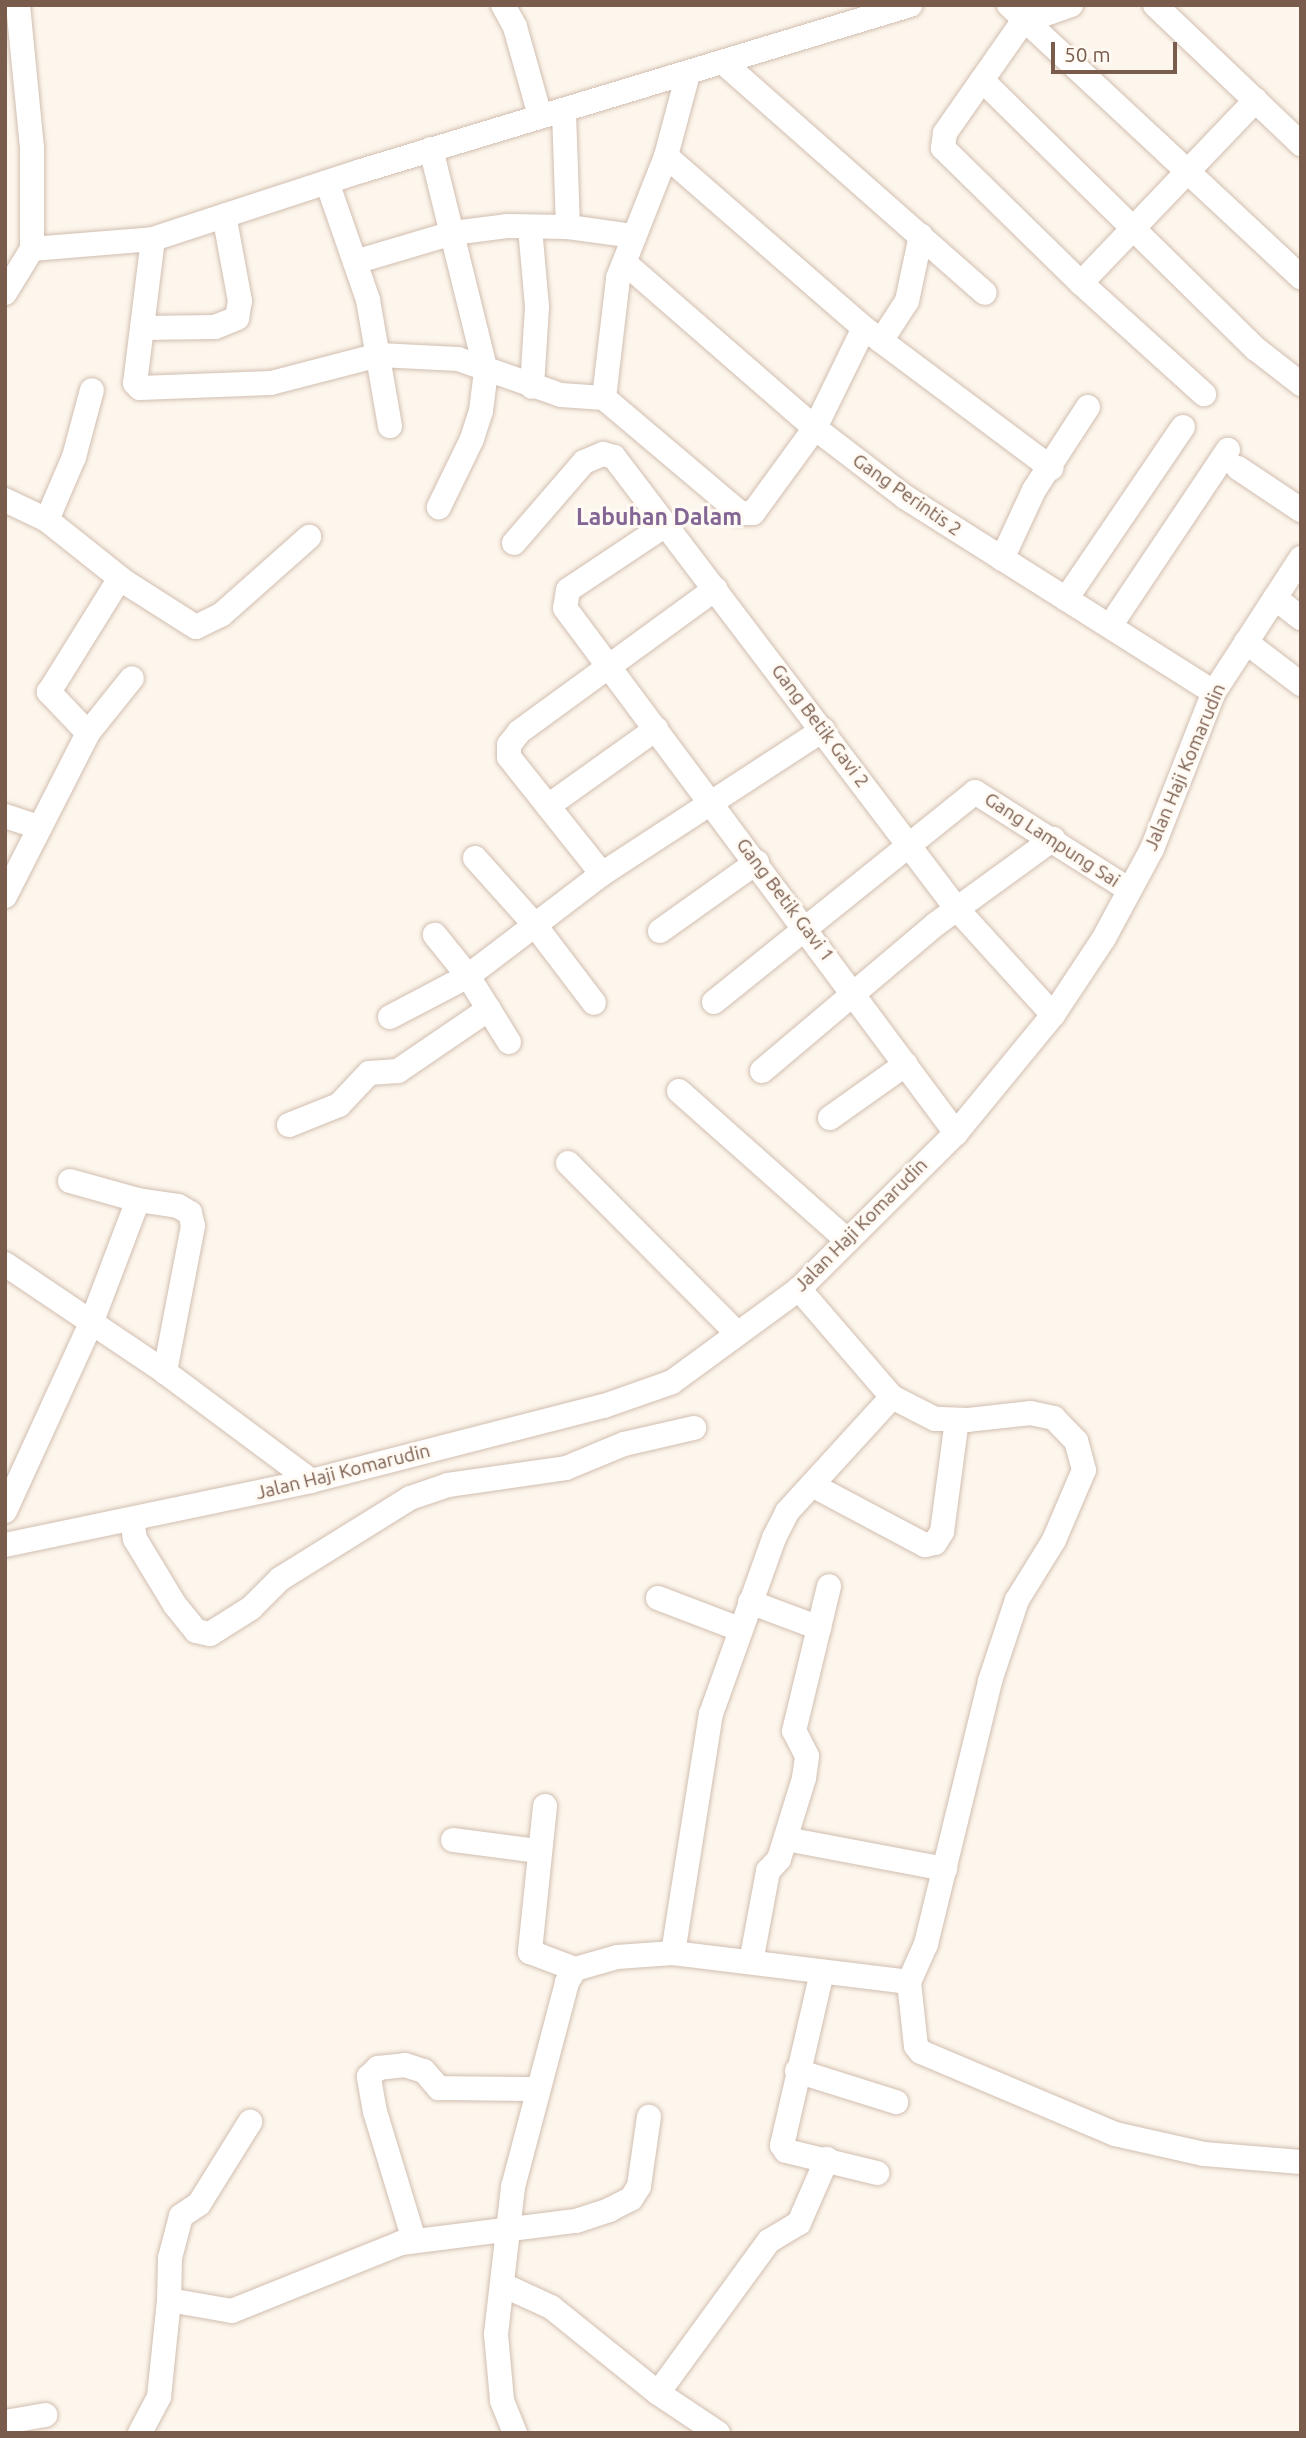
<!DOCTYPE html>
<style>
body{margin:0}
#map{position:relative;width:1306px;height:2438px;overflow:hidden;background:#fdf6ec;font-family:Ubuntu,sans-serif}
div>[style]{position:absolute}
.roads{filter:drop-shadow(0 0 2px #d1beb0) drop-shadow(0 0 2px #d1beb0)}
.minor>*{height:24px;margin:-12px;padding:0 12px;transform-origin:12px;border-radius:12px;background:#fff}
span{translate:-50% -50%;white-space:nowrap;text-align:center;line-height:1.15;-webkit-text-stroke:6px #fffaf3;paint-order:stroke}
.street-label{font-size:19px;color:#7a5c4d}
.quarter-label{font-size:23px;color:#846695;font-weight:700}
.frame{position:absolute;inset:0;border:7px solid #7a5c4d;pointer-events:none}
.scale{position:absolute;left:1051px;top:42px;width:126px;height:32px;box-sizing:border-box;border:4px solid #7a5c4d;border-top:0;padding-left:9px;font-size:21px;line-height:24px;white-space:nowrap;color:#7a5c4d;-webkit-text-stroke:5px #fffaf3;paint-order:stroke}
</style>
<div id="map">
<div class="roads">
<div class="minor">
<div style="left:18px;top:5px;width:144px;rotate:84.4deg"></div>
<div style="left:32px;top:148px;width:101px;rotate:90deg"></div>
<div style="left:503px;top:5px;width:25px;rotate:61deg"></div>
<div style="left:515px;top:27px;width:92px;rotate:74.3deg"></div>
<div style="left:1009px;top:5px;width:399px;rotate:43deg"></div>
<div style="left:1155px;top:5px;width:202px;rotate:43.6deg"></div>
<div style="left:1024px;top:20px;width:138px;rotate:125deg"></div>
<div style="left:945px;top:133px;width:15px;rotate:98deg"></div>
<div style="left:943px;top:148px;width:193px;rotate:44.4deg"></div>
<div style="left:1081px;top:283px;width:166px;rotate:42.1deg"></div>
<div style="left:1026px;top:21px;width:48px;rotate:-19.6deg"></div>
<div style="left:725px;top:64px;width:346px;rotate:41.4deg"></div>
<div style="left:982px;top:80px;width:384px;rotate:44.5deg"></div>
<div style="left:1256px;top:349px;width:57px;rotate:37.9deg"></div>
<div style="left:431px;top:149px;width:229px;rotate:76.1deg"></div>
<div style="left:486px;top:371px;width:40px;rotate:97.1deg"></div>
<div style="left:481px;top:411px;width:29px;rotate:108deg"></div>
<div style="left:472px;top:439px;width:76px;rotate:115.9deg"></div>
<div style="left:666px;top:156px;width:262px;rotate:41deg"></div>
<div style="left:864px;top:328px;width:234px;rotate:36.8deg"></div>
<div style="left:327px;top:182px;width:125px;rotate:70.8deg"></div>
<div style="left:368px;top:300px;width:128px;rotate:80.1deg"></div>
<div style="left:568px;top:227px;width:67px;rotate:7.8deg"></div>
<div style="left:530px;top:228px;width:79px;rotate:84.9deg"></div>
<div style="left:537px;top:307px;width:80px;rotate:93.6deg"></div>
<div style="left:153px;top:239px;width:145px;rotate:97.1deg"></div>
<div style="left:135px;top:383px;width:7px;rotate:45deg"></div>
<div style="left:140px;top:388px;width:131px;rotate:-2.2deg"></div>
<div style="left:271px;top:383px;width:112px;rotate:-14.5deg"></div>
<div style="left:379px;top:355px;width:79px;rotate:2.9deg"></div>
<div style="left:458px;top:359px;width:109px;rotate:19.3deg"></div>
<div style="left:561px;top:395px;width:43px;rotate:4deg"></div>
<div style="left:604px;top:398px;width:178px;rotate:40.2deg"></div>
<div style="left:740px;top:513px;width:13px"></div>
<div style="left:753px;top:513px;width:105px;rotate:-53.9deg"></div>
<div style="left:815px;top:428px;width:111px;rotate:-63.9deg"></div>
<div style="left:355px;top:262px;width:102px;rotate:-16.5deg"></div>
<div style="left:453px;top:233px;width:54px;rotate:-7.4deg"></div>
<div style="left:507px;top:226px;width:61px;rotate:0.9deg"></div>
<div style="left:568px;top:227px;width:117px;rotate:-92deg"></div>
<div style="left:625px;top:263px;width:252px;rotate:41deg"></div>
<div style="left:815px;top:428px;width:113px;rotate:37.5deg"></div>
<div style="left:905px;top:497px;width:365px;rotate:32.3deg"></div>
<div style="left:1081px;top:283px;width:253px;rotate:-46.3deg"></div>
<div style="left:5px;top:293px;width:52px;rotate:-58.5deg"></div>
<div style="left:32px;top:249px;width:121px;rotate:-4.7deg"></div>
<div style="left:153px;top:239px;width:219px;rotate:-18.1deg"></div>
<div style="left:361px;top:171px;width:574px;rotate:-16.82deg"></div>
<div style="left:142px;top:328px;width:73px;rotate:-0.8deg"></div>
<div style="left:215px;top:327px;width:24px;rotate:-22deg"></div>
<div style="left:237px;top:318px;width:17px;rotate:-80deg"></div>
<div style="left:240px;top:301px;width:87px;rotate:-100.5deg"></div>
<div style="left:881px;top:341px;width:48px;rotate:-57deg"></div>
<div style="left:907px;top:301px;width:67px;rotate:-78deg"></div>
<div style="left:604px;top:398px;width:121px;rotate:-83.3deg"></div>
<div style="left:618px;top:278px;width:131px;rotate:-68.5deg"></div>
<div style="left:666px;top:156px;width:85px;rotate:-75deg"></div>
<div style="left:1238px;top:468px;width:76px;rotate:33.7deg"></div>
<div style="left:5px;top:500px;width:47px;rotate:25.5deg"></div>
<div style="left:47px;top:520px;width:100px;rotate:38.5deg"></div>
<div style="left:125px;top:582px;width:84px;rotate:32.4deg"></div>
<div style="left:196px;top:627px;width:28px;rotate:-26deg"></div>
<div style="left:221px;top:615px;width:118px;rotate:-41.6deg"></div>
<div style="left:47px;top:520px;width:69px;rotate:-66.8deg"></div>
<div style="left:74px;top:457px;width:69px;rotate:-75deg"></div>
<div style="left:664px;top:526px;width:115px;rotate:146.3deg"></div>
<div style="left:568px;top:590px;width:18px;rotate:99deg"></div>
<div style="left:565px;top:608px;width:655px;rotate:53.32deg"></div>
<div style="left:514px;top:543px;width:107px;rotate:-49.2deg"></div>
<div style="left:584px;top:462px;width:21px;rotate:-23deg"></div>
<div style="left:603px;top:454px;width:11px;rotate:15deg"></div>
<div style="left:614px;top:457px;width:567px;rotate:52.81deg"></div>
<div style="left:957px;top:909px;width:143px;rotate:47.8deg"></div>
<div style="left:1002px;top:559px;width:76px;rotate:-65.1deg"></div>
<div style="left:1034px;top:490px;width:99px;rotate:-57deg"></div>
<div style="left:1275px;top:598px;width:33px;rotate:38deg"></div>
<div style="left:1066px;top:599px;width:208px;rotate:-55.8deg"></div>
<div style="left:1110px;top:626px;width:212px;rotate:-56.2deg"></div>
<div style="left:1246px;top:642px;width:69px;rotate:37.4deg"></div>
<div style="left:88px;top:733px;width:57px;rotate:-133.6deg"></div>
<div style="left:49px;top:692px;width:134px;rotate:-58.1deg"></div>
<div style="left:548px;top:806px;width:133px;rotate:-35.5deg"></div>
<div style="left:5px;top:816px;width:35px;rotate:18deg"></div>
<div style="left:475px;top:858px;width:89px;rotate:48.2deg"></div>
<div style="left:534px;top:924px;width:99px;rotate:52.8deg"></div>
<div style="left:602px;top:874px;width:149px;rotate:-128.5deg"></div>
<div style="left:509px;top:757px;width:12px;rotate:-90deg"></div>
<div style="left:509px;top:745px;width:16px;rotate:-52deg"></div>
<div style="left:519px;top:732px;width:243px;rotate:-36.1deg"></div>
<div style="left:5px;top:896px;width:183px;rotate:-63deg"></div>
<div style="left:88px;top:733px;width:70px;rotate:-51.3deg"></div>
<div style="left:660px;top:931px;width:119px;rotate:-35.4deg"></div>
<div style="left:714px;top:1002px;width:335px;rotate:-38.8deg"></div>
<div style="left:975px;top:792px;width:181px;rotate:32.4deg"></div>
<div style="left:390px;top:1017px;width:88px;rotate:-27.7deg"></div>
<div style="left:468px;top:976px;width:53px;rotate:-128.8deg"></div>
<div style="left:509px;top:1042px;width:78px;rotate:-121.8deg"></div>
<div style="left:468px;top:976px;width:168px;rotate:-37.3deg"></div>
<div style="left:602px;top:874px;width:264px;rotate:-33.1deg"></div>
<div style="left:762px;top:1071px;width:228px;rotate:-40.2deg"></div>
<div style="left:936px;top:924px;width:145px;rotate:-36deg"></div>
<div style="left:679px;top:1091px;width:225px;rotate:41.6deg"></div>
<div style="left:830px;top:1118px;width:93px;rotate:-35.4deg"></div>
<div style="left:289px;top:1125px;width:54px;rotate:-21.8deg"></div>
<div style="left:339px;top:1105px;width:44px;rotate:-46.8deg"></div>
<div style="left:369px;top:1073px;width:29px;rotate:-4deg"></div>
<div style="left:398px;top:1071px;width:110px;rotate:-34.3deg"></div>
<div style="left:568px;top:1163px;width:240px;rotate:45.2deg"></div>
<div style="left:70px;top:1181px;width:71px;rotate:15.6deg"></div>
<div style="left:138px;top:1200px;width:40px;rotate:8.5deg"></div>
<div style="left:178px;top:1206px;width:14px;rotate:30deg"></div>
<div style="left:190px;top:1213px;width:13px;rotate:77deg"></div>
<div style="left:193px;top:1226px;width:149px;rotate:100.9deg"></div>
<div style="left:5px;top:1264px;width:193px;rotate:34deg"></div>
<div style="left:165px;top:1372px;width:182px;rotate:36.7deg"></div>
<div style="left:812px;top:1485px;width:128px;rotate:28deg"></div>
<div style="left:925px;top:1545px;width:10px;rotate:-11deg"></div>
<div style="left:935px;top:1543px;width:13px;rotate:-58deg"></div>
<div style="left:942px;top:1532px;width:113px;rotate:-82.4deg"></div>
<div style="left:5px;top:1511px;width:209px;rotate:-65.4deg"></div>
<div style="left:92px;top:1321px;width:129px;rotate:-69.2deg"></div>
<div style="left:132px;top:1520px;width:19px;rotate:81deg"></div>
<div style="left:135px;top:1539px;width:77px;rotate:58.8deg"></div>
<div style="left:175px;top:1605px;width:33px;rotate:51deg"></div>
<div style="left:196px;top:1631px;width:14px;rotate:12deg"></div>
<div style="left:210px;top:1634px;width:49px;rotate:-32.4deg"></div>
<div style="left:251px;top:1608px;width:41px;rotate:-45deg"></div>
<div style="left:280px;top:1579px;width:153px;rotate:-31.9deg"></div>
<div style="left:410px;top:1498px;width:40px;rotate:-18.9deg"></div>
<div style="left:448px;top:1485px;width:119px;rotate:-8.2deg"></div>
<div style="left:566px;top:1468px;width:63px;rotate:-22.5deg"></div>
<div style="left:624px;top:1444px;width:72px;rotate:-12.9deg"></div>
<div style="left:5px;top:1545px;width:313px;rotate:-11.8deg"></div>
<div style="left:311px;top:1481px;width:302px;rotate:-14.4deg"></div>
<div style="left:604px;top:1406px;width:72px;rotate:-19.4deg"></div>
<div style="left:672px;top:1382px;width:157px;rotate:-36.2deg"></div>
<div style="left:799px;top:1289px;width:221px;rotate:-44.8deg"></div>
<div style="left:956px;top:1133px;width:153px;rotate:-50.6deg"></div>
<div style="left:1053px;top:1015px;width:92px;rotate:-56.5deg"></div>
<div style="left:1104px;top:938px;width:101px;rotate:-61.7deg"></div>
<div style="left:1152px;top:849px;width:169px;rotate:-68.5deg"></div>
<div style="left:1214px;top:692px;width:160px;rotate:-57deg"></div>
<div style="left:658px;top:1598px;width:87px;rotate:20.9deg"></div>
<div style="left:750px;top:1602px;width:74px;rotate:20.6deg"></div>
<div style="left:545px;top:1806px;width:147px;rotate:95.9deg"></div>
<div style="left:530px;top:1952px;width:48px;rotate:20.7deg"></div>
<div style="left:786px;top:1839px;width:162px;rotate:10.7deg"></div>
<div style="left:453px;top:1840px;width:86px;rotate:7.4deg"></div>
<div style="left:673px;top:1953px;width:242px;rotate:-81deg"></div>
<div style="left:711px;top:1714px;width:187px;rotate:-70.3deg"></div>
<div style="left:774px;top:1538px;width:29px;rotate:-63deg"></div>
<div style="left:787px;top:1512px;width:156px;rotate:-47.6deg"></div>
<div style="left:751px;top:1962px;width:93px;rotate:-79.4deg"></div>
<div style="left:768px;top:1871px;width:16px;rotate:-47deg"></div>
<div style="left:779px;top:1859px;width:85px;rotate:-72.8deg"></div>
<div style="left:804px;top:1778px;width:22px;rotate:-82deg"></div>
<div style="left:807px;top:1756px;width:28px;rotate:-117deg"></div>
<div style="left:794px;top:1731px;width:149px;rotate:-76.4deg"></div>
<div style="left:822px;top:1972px;width:178px;rotate:103deg"></div>
<div style="left:782px;top:2145px;width:7px;rotate:56deg"></div>
<div style="left:786px;top:2151px;width:94px;rotate:13.6deg"></div>
<div style="left:909px;top:1982px;width:64px;rotate:83.8deg"></div>
<div style="left:916px;top:2046px;width:8px;rotate:50deg"></div>
<div style="left:921px;top:2052px;width:211px;rotate:22.9deg"></div>
<div style="left:1115px;top:2134px;width:91px;rotate:12.7deg"></div>
<div style="left:1204px;top:2154px;width:97px;rotate:4.7deg"></div>
<div style="left:797px;top:2071px;width:104px;rotate:17.4deg"></div>
<div style="left:414px;top:2240px;width:134px;rotate:-106.9deg"></div>
<div style="left:375px;top:2112px;width:36px;rotate:-100deg"></div>
<div style="left:369px;top:2077px;width:13px;rotate:-45deg"></div>
<div style="left:378px;top:2068px;width:27px;rotate:-6deg"></div>
<div style="left:405px;top:2065px;width:20px;rotate:18deg"></div>
<div style="left:424px;top:2071px;width:23px;rotate:49deg"></div>
<div style="left:439px;top:2088px;width:97px;rotate:0.6deg"></div>
<div style="left:503px;top:2285px;width:53px;rotate:24.6deg"></div>
<div style="left:551px;top:2307px;width:137px;rotate:38.8deg"></div>
<div style="left:658px;top:2393px;width:72px;rotate:33.7deg"></div>
<div style="left:169px;top:2300px;width:42px;rotate:-88.6deg"></div>
<div style="left:170px;top:2258px;width:43px;rotate:-75.3deg"></div>
<div style="left:181px;top:2216px;width:22px;rotate:-34deg"></div>
<div style="left:199px;top:2204px;width:97px;rotate:-58.1deg"></div>
<div style="left:658px;top:2393px;width:188px;rotate:-53.9deg"></div>
<div style="left:769px;top:2241px;width:35px;rotate:-31deg"></div>
<div style="left:799px;top:2223px;width:70px;rotate:-66.4deg"></div>
<div style="left:5px;top:2422px;width:41px;rotate:-9.9deg"></div>
<div style="left:140px;top:2433px;width:41px;rotate:-62.2deg"></div>
<div style="left:159px;top:2397px;width:98px;rotate:-84.1deg"></div>
<div style="left:169px;top:2300px;width:64px;rotate:9.9deg"></div>
<div style="left:232px;top:2311px;width:182px;rotate:-21.9deg"></div>
<div style="left:401px;top:2243px;width:176px;rotate:-7.2deg"></div>
<div style="left:576px;top:2221px;width:35px;rotate:-18deg"></div>
<div style="left:609px;top:2210px;width:25px;rotate:-27deg"></div>
<div style="left:631px;top:2199px;width:15px;rotate:-58deg"></div>
<div style="left:639px;top:2186px;width:70px;rotate:-81.8deg"></div>
<div style="left:515px;top:2433px;width:35px;rotate:-112deg"></div>
<div style="left:502px;top:2400px;width:66px;rotate:-95.2deg"></div>
<div style="left:496px;top:2334px;width:148px;rotate:-83.4deg"></div>
<div style="left:513px;top:2187px;width:212px;rotate:-75.2deg"></div>
<div style="left:567px;top:1982px;width:15px;rotate:-58deg"></div>
<div style="left:575px;top:1969px;width:44px;rotate:-15.9deg"></div>
<div style="left:617px;top:1957px;width:56px;rotate:-4.1deg"></div>
<div style="left:673px;top:1953px;width:238px;rotate:7deg"></div>
<div style="left:909px;top:1982px;width:42px;rotate:-65.9deg"></div>
<div style="left:926px;top:1944px;width:271px;rotate:-76.3deg"></div>
<div style="left:990px;top:1681px;width:85px;rotate:-71.6deg"></div>
<div style="left:1017px;top:1600px;width:70px;rotate:-58.3deg"></div>
<div style="left:1054px;top:1540px;width:76px;rotate:-66.8deg"></div>
<div style="left:1084px;top:1470px;width:30px;rotate:-105deg"></div>
<div style="left:1076px;top:1441px;width:32px;rotate:-134deg"></div>
<div style="left:1054px;top:1418px;width:24px;rotate:-168deg"></div>
<div style="left:1031px;top:1413px;width:63px;rotate:173.7deg"></div>
<div style="left:968px;top:1420px;width:33px;rotate:-178deg"></div>
<div style="left:935px;top:1419px;width:48px;rotate:-152.9deg"></div>
<div style="left:892px;top:1397px;width:143px;rotate:-130.7deg"></div>
</div>
</div>
<div class="street-label">
<span style="left:907px;top:495px;rotate:35deg">Gang Perintis 2</span>
<span style="left:820px;top:726px;rotate:53deg">Gang Betik Gavi 2</span>
<span style="left:1185px;top:767px;rotate:-67deg">Jalan Haji Komarudin</span>
<span style="left:1052px;top:840px;rotate:33deg">Gang Lampung Sai</span>
<span style="left:785px;top:900px;rotate:53deg">Gang Betik Gavi 1</span>
<span style="left:861px;top:1225px;rotate:-45deg">Jalan Haji Komarudin</span>
<span style="left:343px;top:1472px;rotate:-14deg">Jalan Haji Komarudin</span>
</div>
<div class="quarter-label">
<span style="left:659px;top:517px">Labuhan Dalam</span>
</div>
<div class="frame"></div>
<div class="scale">50 m</div>
</div>
